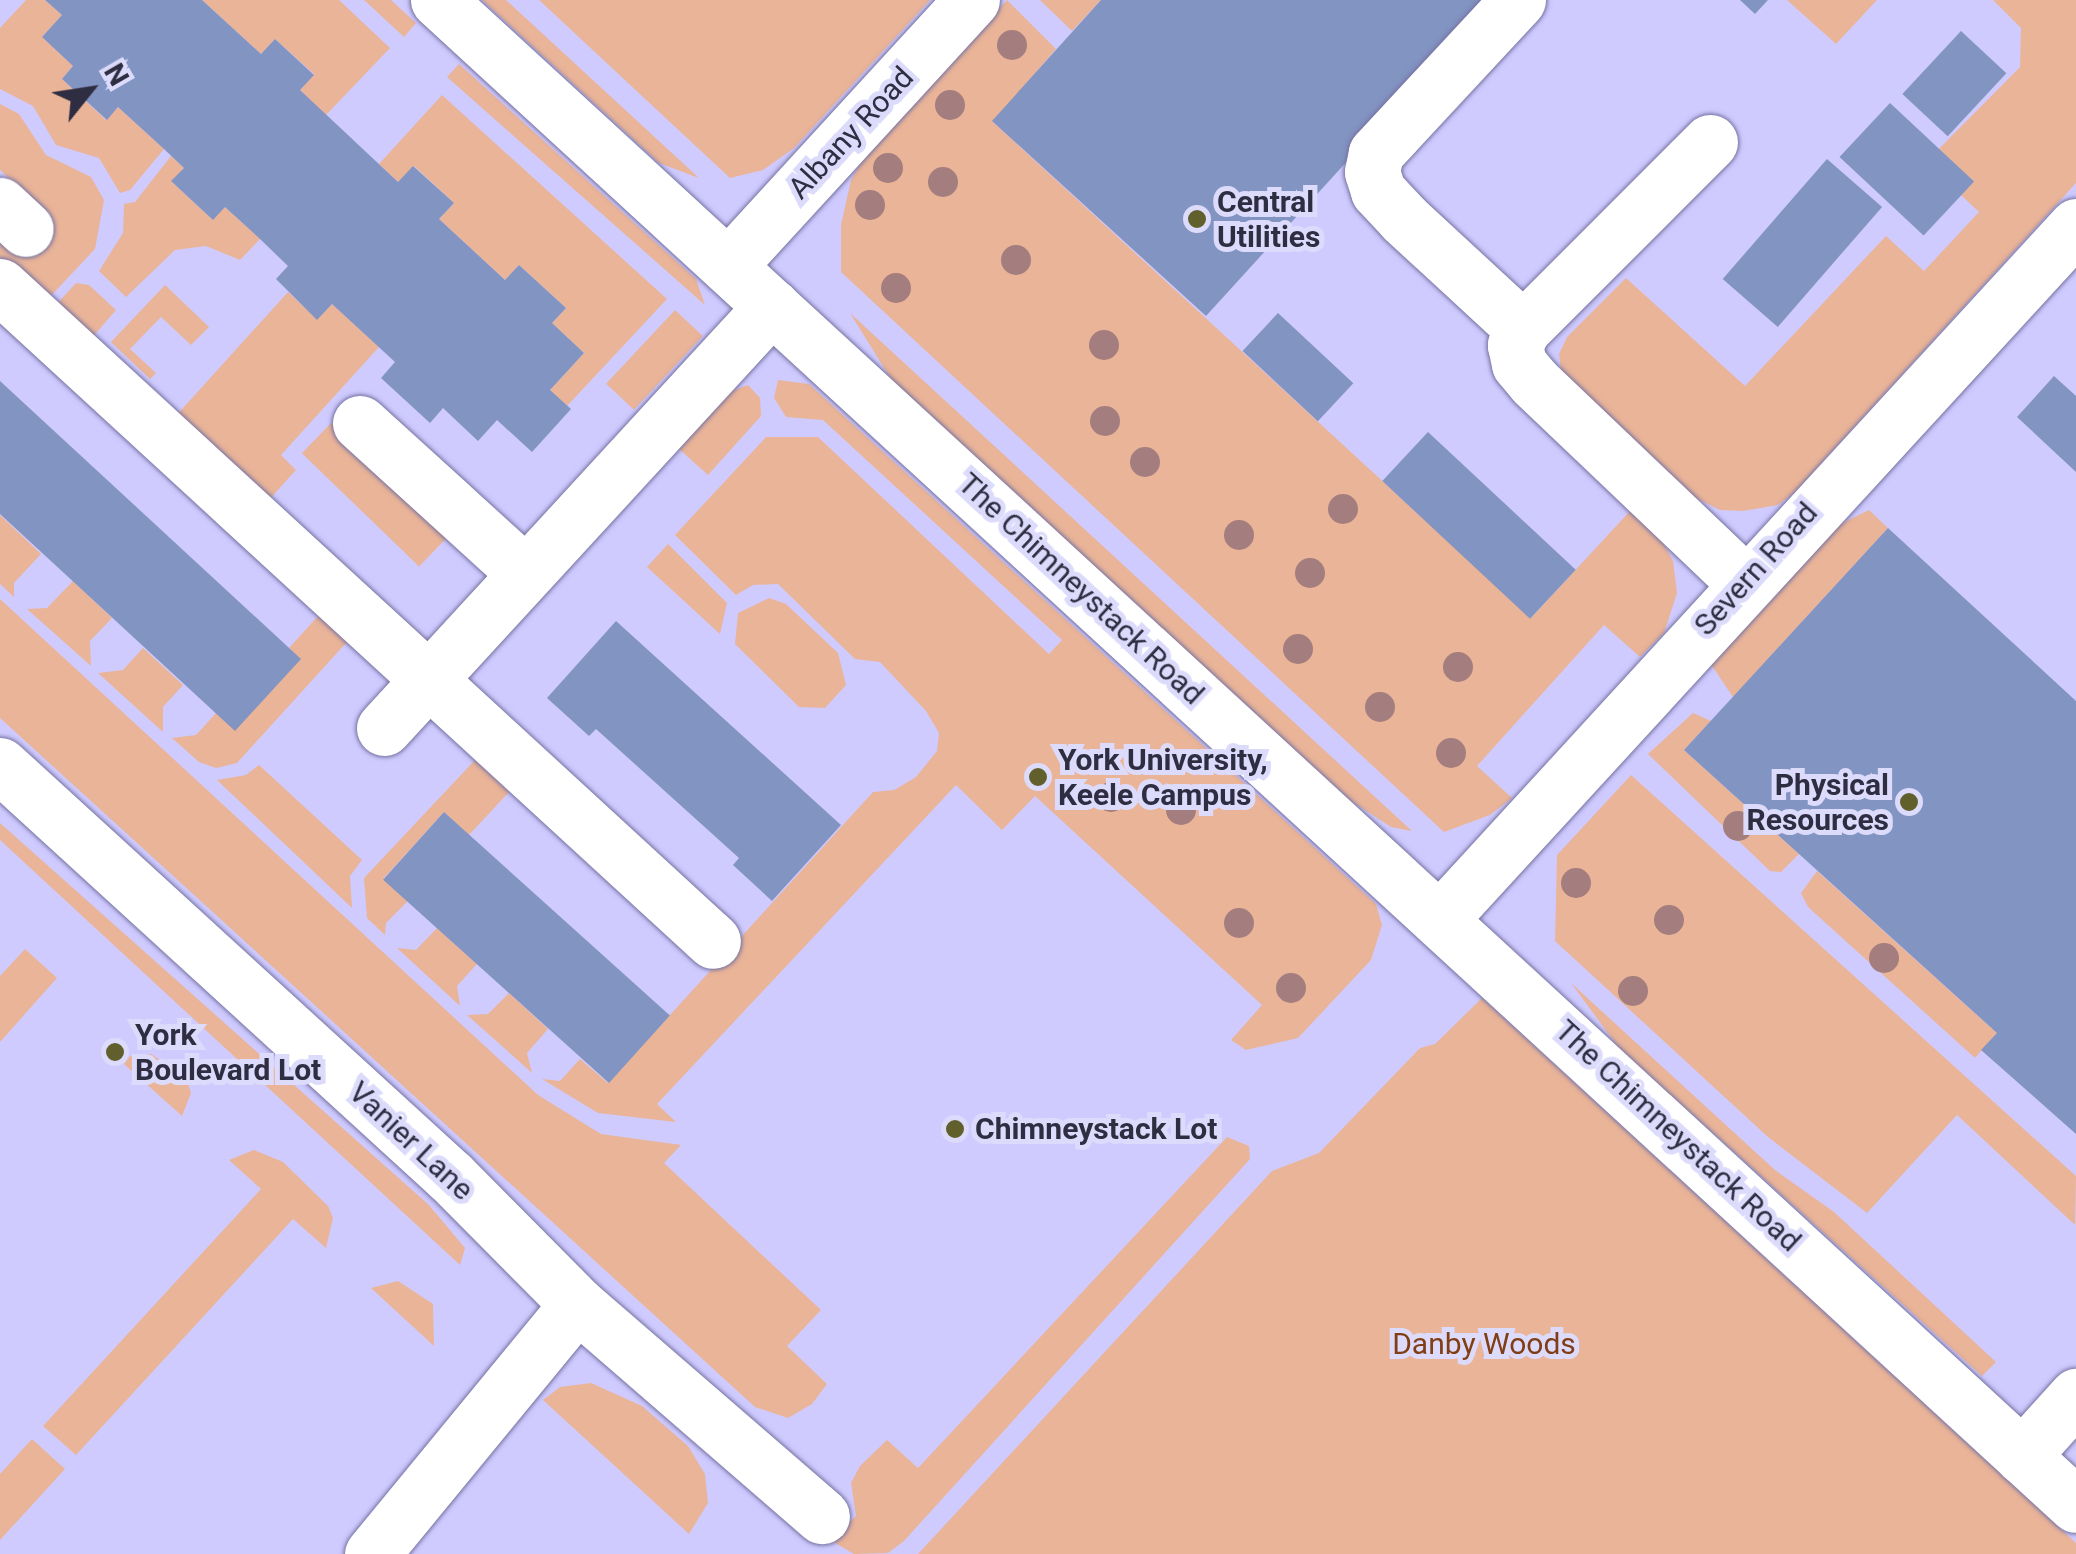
<!DOCTYPE html>
<style>
body{margin:0}
#map{position:relative;width:2076px;height:1554px;overflow:hidden;background:#cfcbff;font-family:Roboto,sans-serif}
div>[style]{position:absolute}
.green>*{inset:0;background:#eab498;transform-origin:0 0}
.building>*{inset:0;background:#8294c2;transform-origin:0 0}
.roads{filter:drop-shadow(0 0 2px #7672a1) drop-shadow(0 0 2px #7672a1)}
.minor>*{height:55px;margin:-27.5px;padding:0 27.5px;transform-origin:27.5px;border-radius:27.5px;background:#fff}
.trees>*{width:30px;height:30px;margin:-15px;border-radius:50%;background:#a47d7e}
.dots>*{width:28px;height:28px;translate:-50% -50%;box-sizing:border-box;border:5px solid #dddbfb;border-radius:50%}
span{translate:-50% -50%;white-space:nowrap;text-align:center;line-height:1.15;-webkit-text-stroke:10px #dddbfb;paint-order:stroke}
.street-label{font-size:30px;color:#2f2d41}
.poi-label{font-size:30px;color:#2f2d41;font-weight:700}
.left{translate:0 -50%;text-align:left}
.right{translate:-100% -50%;text-align:right}
.park-label{font-size:30px;color:#813e15}
.north{position:absolute;left:40px;top:40px;width:100px;height:100px;-webkit-text-stroke:8px #dddbfb;paint-order:stroke;rotate:60deg;font-size:28px;font-weight:700;line-height:40px;text-align:center;color:#2f2d41}
.north::after{content:'';display:block;margin:auto;width:35px;height:45px;background:#2f2d41;clip-path:polygon(50% 0,100% 100%,50% 72%,0 100%)}
</style>
<div id="map">
<div class="green">
<div style="clip-path:polygon(26px 0,45px 0,62px 15px,42px 37px,73px 66px,62px 79px,106px 120px,118px 107px,164px 149px,130px 190px,120px 193px,99px 158px,56px 145px,33px 106px,0 89px,0 28px)"></div>
<div style="clip-path:polygon(202px 0,339px 0,390px 48px,326px 115px,300px 90px,314px 74px,275px 39px,261px 54px)"></div>
<div style="clip-path:polygon(364px 0,391px 0,416px 23px,404px 37px)"></div>
<div style="clip-path:polygon(482px 0,506px 0,699px 178px,659px 163px)"></div>
<div style="clip-path:polygon(539px 0,930px 0,794px 148px,763px 170px,730px 178px)"></div>
<div style="clip-path:polygon(1007px 0,1056px 49px,993px 122px,1531px 618px,1631px 510px,1660px 537px,1673px 561px,1677px 593px,1664px 633px,1640px 657px,1604px 625px,1477px 766px,1512px 798px,1490px 815px,1444px 832px,841px 272px,841px 225px,851px 180px,867px 151px)"></div>
<div style="clip-path:polygon(1040px 0,1101px 0,1072px 31px)"></div>
<div style="clip-path:polygon(1787px 0,1877px 0,1836px 44px)"></div>
<div style="clip-path:polygon(1993px 0,2076px 0,2076px 183px,1795px 492px,1778px 505px,1743px 511px,1720px 510px,1694px 497px,1562px 378px,1559px 354px,1567px 337px,1626px 278px,1745px 386px,1886px 236px,1924px 271px,1979px 212px,1926px 162px,2020px 67px,2021px 28px)"></div>
<div style="clip-path:polygon(459px 64px,696px 279px,705px 305px,447px 77px)"></div>
<div style="clip-path:polygon(442px 95px,667px 299px,567px 406px,550px 390px,584px 353px,552px 323px,566px 308px,519px 265px,505px 280px,439px 219px,454px 203px,414px 166px,398px 182px,379px 164px)"></div>
<div style="clip-path:polygon(0 104px,19px 114px,46px 155px,91px 177px,104px 200px,95px 249px,47px 300px,0 257px,0 234px,23px 255px,54px 220px,0 170px)"></div>
<div style="clip-path:polygon(171px 156px,184px 168px,172px 182px,212px 219px,225px 207px,260px 239px,240px 260px,206px 246px,175px 250px,126px 297px,99px 271px,123px 233px,124px 204px,135px 202px)"></div>
<div style="clip-path:polygon(76px 283px,89px 285px,116px 310px,90px 340px,54px 307px)"></div>
<div style="clip-path:polygon(165px 285px,209px 327px,191px 345px,161px 317px,130px 349px,156px 373px,150px 379px,111px 342px)"></div>
<div style="clip-path:polygon(288px 292px,317px 319px,332px 304px,379px 347px,281px 455px,296px 470px,266px 503px,174px 418px)"></div>
<div style="left:675px;top:310px;width:38px;height:101px;rotate:43deg"></div>
<div style="clip-path:polygon(850px 313px,1412px 831px,1391px 827px,1351px 801px,894px 384px)"></div>
<div style="clip-path:polygon(778px 380px,809px 384px,1376px 904px,1382px 925px,1371px 960px,1298px 1038px,1246px 1050px,1231px 1040px,1262px 1005px,1035px 796px,1002px 830px,956px 785px,657px 1104px,676px 1122px,598px 1113px,542px 1079px,560px 1081px,580px 1059px,608px 1083px,873px 792px,894px 790px,916px 777px,937px 751px,939px 733px,926px 711px,880px 662px,855px 659px,778px 584px,753px 585px,736px 595px,675px 535px,766px 437px,818px 437px,1049px 654px,1062px 640px,823px 420px,786px 417px,774px 398px)"></div>
<div style="clip-path:polygon(748px 385px,760px 398px,761px 416px,708px 475px,679px 449px,731px 391px)"></div>
<div style="left:331px;top:423px;width:163px;height:42px;rotate:44deg"></div>
<div style="clip-path:polygon(1869px 510px,1888px 528px,1733px 697px,1708px 660px,1828px 530px)"></div>
<div style="clip-path:polygon(0 515px,41px 554px,14px 583px,14px 597px,0 584px)"></div>
<div style="clip-path:polygon(668px 544px,727px 603px,720px 634px,647px 567px)"></div>
<div style="clip-path:polygon(73px 581px,112px 618px,90px 641px,91px 666px,27px 609px,47px 608px)"></div>
<div style="clip-path:polygon(769px 598px,786px 604px,838px 653px,846px 685px,825px 708px,799px 707px,735px 644px,738px 613px)"></div>
<div style="clip-path:polygon(0 599px,538px 1095px,601px 1134px,681px 1145px,664px 1163px,821px 1310px,787px 1346px,827px 1384px,812px 1404px,788px 1418px,755px 1407px,0 718px)"></div>
<div style="clip-path:polygon(318px 616px,347px 642px,237px 763px,216px 768px,199px 762px,172px 738px,196px 735px,216px 713px,300px 659px,289px 648px)"></div>
<div style="clip-path:polygon(143px 648px,183px 685px,163px 707px,163px 732px,98px 673px,123px 670px)"></div>
<div style="clip-path:polygon(1693px 713px,1711px 721px,1684px 750px,1799px 854px,1781px 872px,1770px 871px,1648px 754px)"></div>
<div style="clip-path:polygon(475px 760px,509px 792px,469px 835px,444px 812px,384px 878px,408px 901px,386px 923px,385px 935px,367px 918px,364px 878px)"></div>
<div style="clip-path:polygon(259px 765px,362px 860px,350px 876px,352px 908px,217px 780px,246px 775px)"></div>
<div style="clip-path:polygon(1631px 775px,2076px 1176px,2075px 1225px,1957px 1115px,1867px 1213px,1768px 1137px,1555px 941px,1557px 855px)"></div>
<div style="clip-path:polygon(0 823px,429px 1205px,465px 1248px,460px 1265px,0 840px)"></div>
<div style="clip-path:polygon(1817px 871px,1997px 1033px,1975px 1058px,1808px 907px,1801px 893px)"></div>
<div style="clip-path:polygon(437px 928px,477px 964px,457px 986px,460px 1006px,397px 948px,416px 950px)"></div>
<div style="clip-path:polygon(25px 949px,57px 978px,0 1042px,0 976px)"></div>
<div style="clip-path:polygon(1571px 983px,1775px 1170px,1834px 1212px,1996px 1362px,1982px 1376px,1619px 1048px)"></div>
<div style="clip-path:polygon(509px 993px,548px 1029px,527px 1053px,532px 1073px,467px 1015px,488px 1014px)"></div>
<div style="clip-path:polygon(1482px 998px,2076px 1543px,2076px 1554px,918px 1554px,1272px 1171px,1319px 1153px,1420px 1048px,1435px 1044px)"></div>
<div style="clip-path:polygon(151px 1054px,186px 1078px,191px 1093px,182px 1116px,124px 1064px,130px 1056px)"></div>
<div style="clip-path:polygon(1227px 1137px,1249px 1146px,1250px 1159px,904px 1541px,888px 1553px,854px 1554px,830px 1540px,856px 1516px,851px 1483px,860px 1466px,887px 1440px,918px 1468px)"></div>
<div style="clip-path:polygon(254px 1150px,283px 1162px,328px 1206px,333px 1218px,326px 1248px,293px 1219px,76px 1455px,43px 1426px,261px 1189px,229px 1160px)"></div>
<div style="clip-path:polygon(398px 1281px,433px 1304px,434px 1346px,371px 1288px)"></div>
<div style="clip-path:polygon(591px 1383px,642px 1406px,688px 1446px,705px 1474px,708px 1503px,689px 1534px,543px 1400px,560px 1387px)"></div>
<div style="clip-path:polygon(32px 1439px,65px 1469px,0 1540px,0 1474px)"></div>
</div>
<div class="building">
<div style="clip-path:polygon(45px 0,202px 0,261px 54px,275px 39px,314px 75px,300px 90px,398px 182px,413px 166px,454px 203px,439px 219px,505px 280px,519px 265px,566px 308px,552px 323px,584px 353px,550px 390px,571px 409px,532px 452px,497px 420px,478px 441px,443px 408px,430px 423px,381px 378px,395px 362px,332px 304px,317px 320px,276px 279px,288px 266px,260px 239px,225px 207px,213px 220px,171px 181px,184px 168px,164px 149px,118px 107px,107px 120px,62px 79px,73px 66px,42px 37px,62px 15px)"></div>
<div style="clip-path:polygon(1101px 0,1494px 0,1206px 316px,992px 121px)"></div>
<div style="clip-path:polygon(1740px 0,1768px 0,1755px 14px)"></div>
<div style="left:1961px;top:31px;width:62px;height:86px;rotate:43deg"></div>
<div style="left:1890px;top:103px;width:115px;height:74px;rotate:43deg"></div>
<div style="left:1827px;top:159px;width:73px;height:159px;rotate:41deg"></div>
<div style="left:1278px;top:313px;width:103px;height:52px;rotate:43deg"></div>
<div style="clip-path:polygon(2054px 376px,2076px 396px,2076px 472px,2017px 417px)"></div>
<div style="clip-path:polygon(0 381px,301px 659px,235px 731px,0 514px)"></div>
<div style="left:1428px;top:432px;width:202px;height:67px;rotate:43deg"></div>
<div style="clip-path:polygon(1888px 528px,2076px 701px,2076px 1134px,1981px 1050px,1997px 1033px,1684px 750px)"></div>
<div style="clip-path:polygon(616px 621px,841px 825px,772px 901px,733px 865px,739px 858px,596px 729px,589px 736px,547px 698px)"></div>
<div style="left:444px;top:812px;width:304px;height:91px;rotate:42deg"></div>
</div>
<div class="roads">
<div class="minor">
<div style="left:438px;top:0;width:2224px;rotate:42.58deg"></div>
<div style="left:1518px;top:0;width:209px;rotate:132.9deg"></div>
<div style="left:1376px;top:153px;width:19px;rotate:102deg"></div>
<div style="left:1372px;top:172px;width:20px;rotate:72deg"></div>
<div style="left:1378px;top:191px;width:38px;rotate:47deg"></div>
<div style="left:1404px;top:219px;width:162px;rotate:42.7deg"></div>
<div style="left:1710px;top:142px;width:264px;rotate:135deg"></div>
<div style="left:1523px;top:329px;width:18px;rotate:117deg"></div>
<div style="left:1515px;top:345px;width:19px;rotate:78deg"></div>
<div style="left:1519px;top:364px;width:23px;rotate:50deg"></div>
<div style="left:1534px;top:382px;width:290px;rotate:43.6deg"></div>
<div style="left:0;top:205px;width:35px;rotate:43deg"></div>
<div style="left:728px;top:266px;width:361px;rotate:-47.5deg"></div>
<div style="left:0;top:286px;width:968px;rotate:42.57deg"></div>
<div style="left:360px;top:423px;width:223px;rotate:42.3deg"></div>
<div style="left:384px;top:728px;width:573px;rotate:-47.4deg"></div>
<div style="left:0;top:765px;width:611px;rotate:42.41deg"></div>
<div style="left:451px;top:1177px;width:179px;rotate:45.2deg"></div>
<div style="left:577px;top:1304px;width:324px;rotate:40.9deg"></div>
<div style="left:1442px;top:917px;width:938px;rotate:-47.46deg"></div>
<div style="left:2022px;top:1456px;width:81px;rotate:-48deg"></div>
<div style="left:372px;top:1554px;width:323px;rotate:-50.6deg"></div>
</div>
</div>
<div class="trees">
<div style="left:1012px;top:45px"></div>
<div style="left:950px;top:105px"></div>
<div style="left:888px;top:168px"></div>
<div style="left:943px;top:182px"></div>
<div style="left:870px;top:205px"></div>
<div style="left:1016px;top:260px"></div>
<div style="left:896px;top:288px"></div>
<div style="left:1104px;top:345px"></div>
<div style="left:1105px;top:421px"></div>
<div style="left:1145px;top:462px"></div>
<div style="left:1343px;top:509px"></div>
<div style="left:1239px;top:535px"></div>
<div style="left:1310px;top:573px"></div>
<div style="left:1298px;top:649px"></div>
<div style="left:1458px;top:667px"></div>
<div style="left:1380px;top:707px"></div>
<div style="left:1451px;top:753px"></div>
<div style="left:1111px;top:797px"></div>
<div style="left:1181px;top:810px"></div>
<div style="left:1738px;top:826px"></div>
<div style="left:1576px;top:883px"></div>
<div style="left:1669px;top:920px"></div>
<div style="left:1239px;top:923px"></div>
<div style="left:1884px;top:958px"></div>
<div style="left:1291px;top:988px"></div>
<div style="left:1633px;top:991px"></div>
</div>
<div class="dots">
<div style="left:1197px;top:219px;background:#61602d"></div>
<div style="left:1038px;top:777px;background:#61602d"></div>
<div style="left:1909px;top:802px;background:#61602d"></div>
<div style="left:115px;top:1052px;background:#61602d"></div>
<div style="left:955px;top:1129px;background:#61602d"></div>
</div>
<div class="street-label">
<span style="left:851px;top:133px;rotate:-47deg">Albany Road</span>
<span style="left:1756px;top:569px;rotate:-48deg">Severn Road</span>
<span style="left:1081px;top:589px;rotate:43deg">The Chimneystack Road</span>
<span style="left:1678px;top:1136px;rotate:43deg">The Chimneystack Road</span>
<span style="left:411px;top:1141px;rotate:43deg">Vanier Lane</span>
</div>
<div class="poi-label">
<span class="left" style="left:1217px;top:219px">Central<br>Utilities</span>
<span class="left" style="left:1058px;top:777px">York University,<br>Keele Campus</span>
<span class="right" style="left:1889px;top:802px">Physical<br>Resources</span>
<span class="left" style="left:135px;top:1052px">York<br>Boulevard Lot</span>
<span class="left" style="left:975px;top:1129px">Chimneystack Lot</span>
</div>
<div class="park-label">
<span style="left:1484px;top:1344px">Danby Woods</span>
</div>
<div class="north">N</div>
</div>
